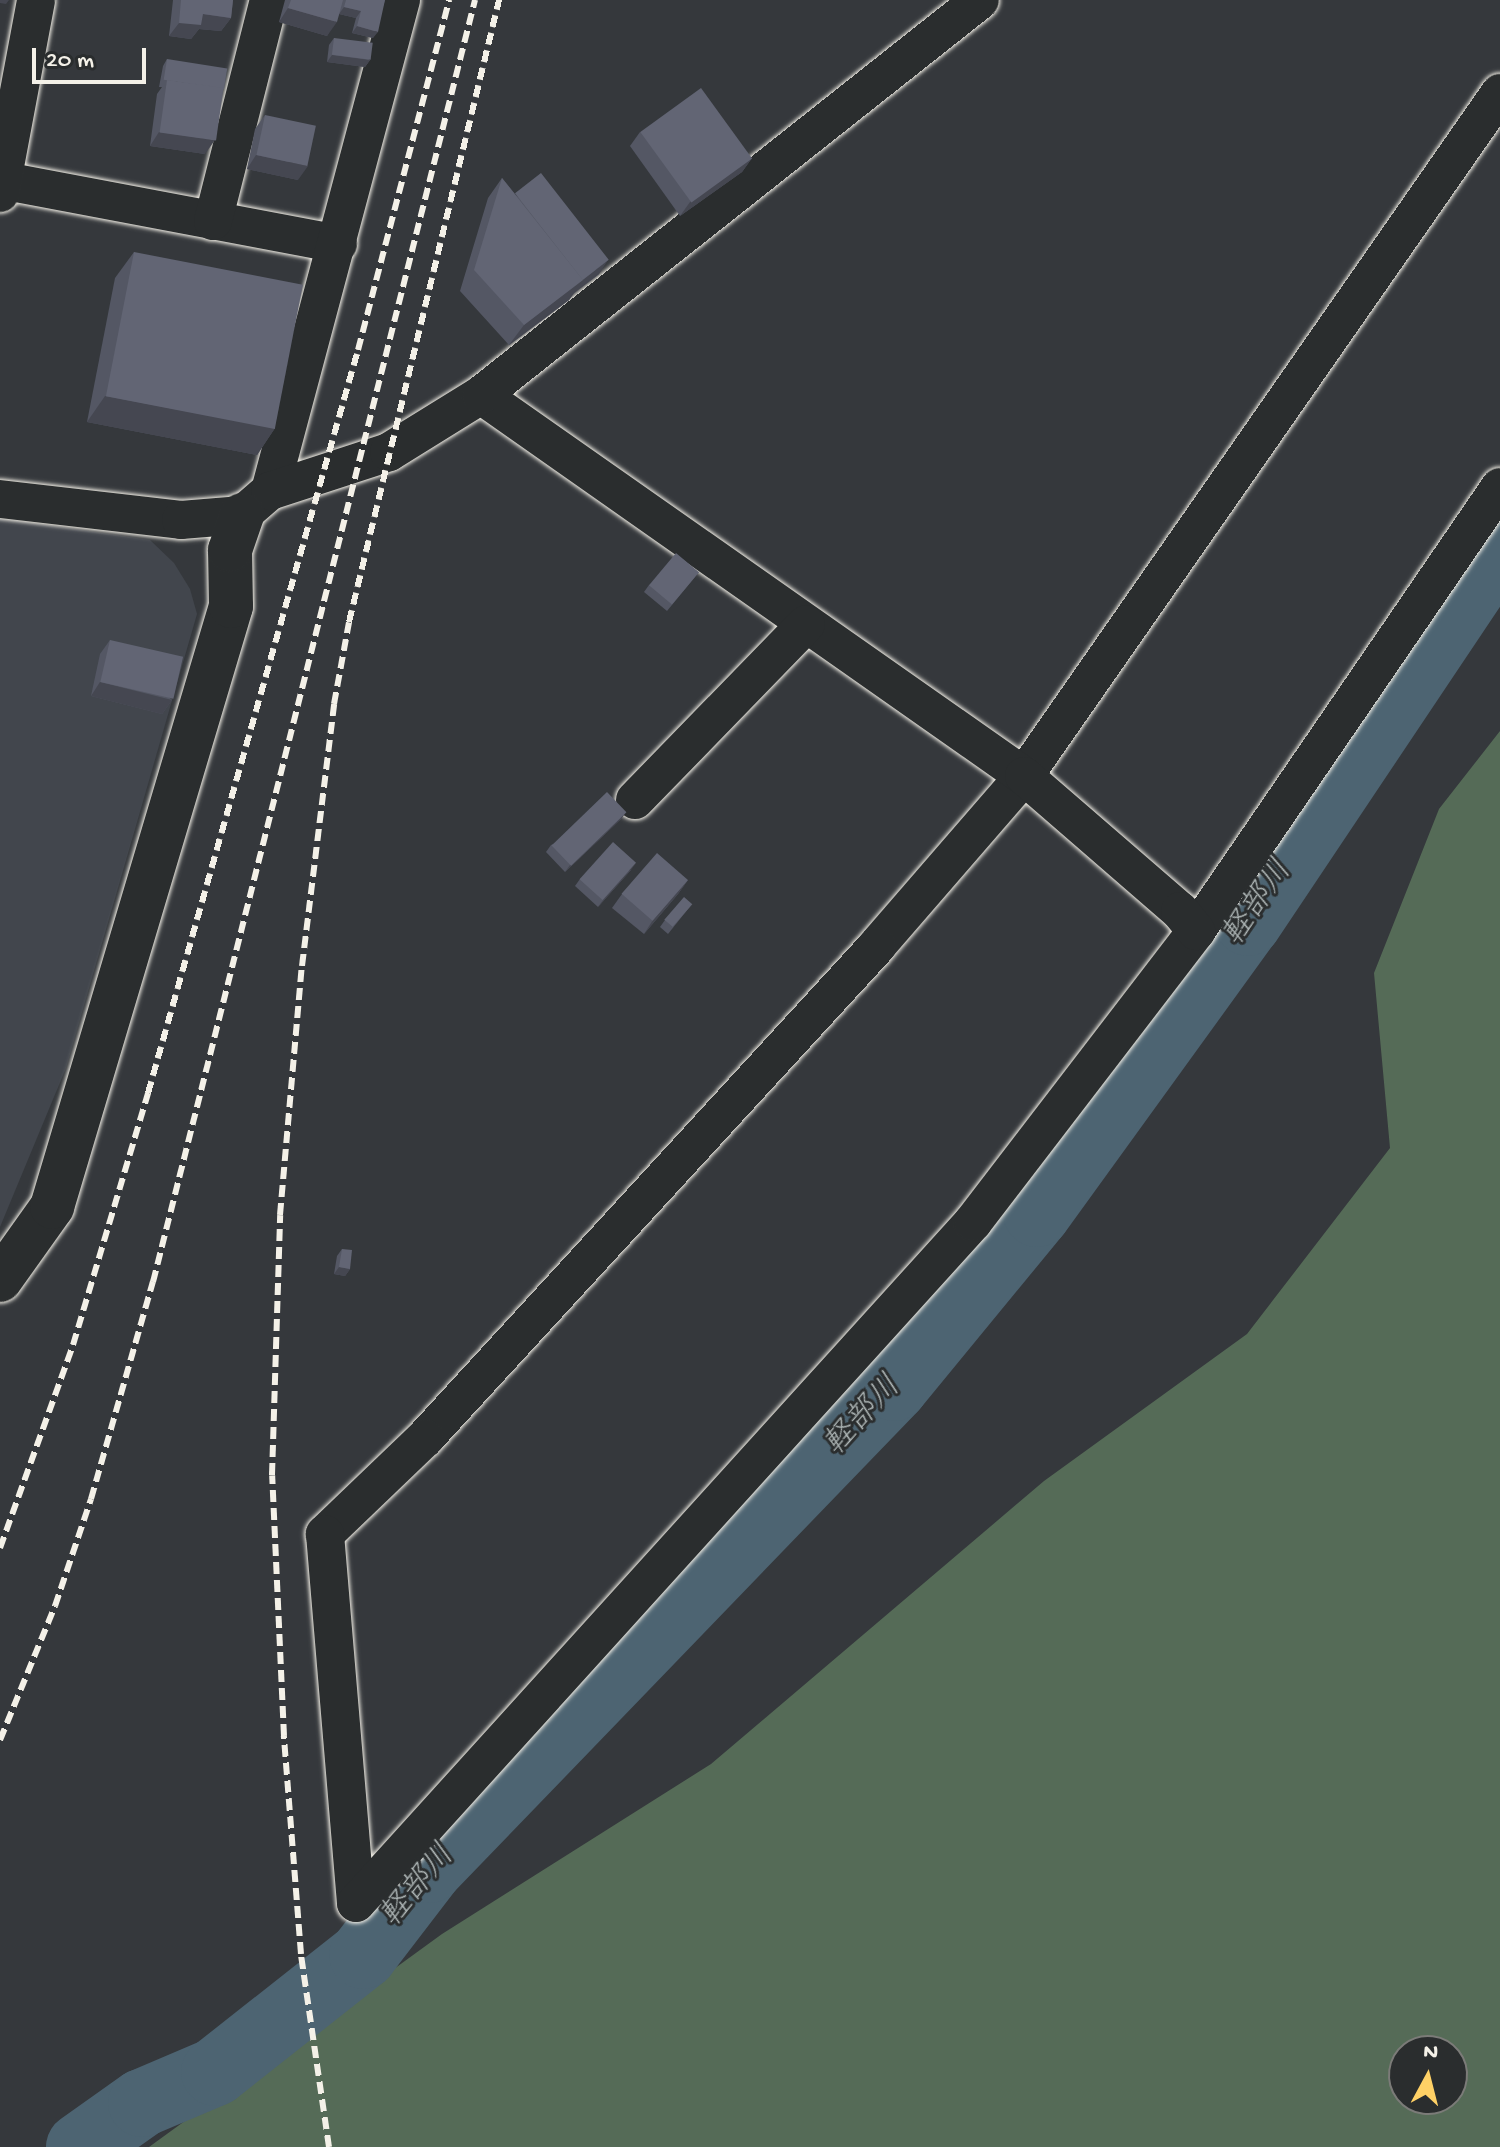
<!DOCTYPE html>
<meta charset="utf-8">
<style>
body{margin:0}
#map{position:relative;width:1500px;height:2147px;overflow:hidden;background:#35383c;font-family:"Gochi Hand","Klee One",sans-serif}
div>[style]{position:absolute}
.built>*{inset:0;background:#42464d}
.green>*{inset:0;background:#556b57}
.river>*{height:68px;margin:-34px;padding:0 34px;transform-origin:34px;border-radius:34px;background:#4d6472}
.roads{filter:drop-shadow(0 0 2px #f4f1e8) drop-shadow(0 0 2px #f4f1e8)}
.minor>*{height:38px;margin:-19px;padding:0 19px;transform-origin:19px;border-radius:19px;background:#2a2d2e}
.tertiary>*{height:44px;margin:-22px;padding:0 22px;transform-origin:22px;border-radius:22px;background:#2a2d2e}
.rail>*{height:6px;margin-top:-3px;transform-origin:0;background:repeating-linear-gradient(90deg,#f4f1e8 0 12px,transparent 0 18px)}
.wall>*{inset:0;background:#545764}
.shaded-wall>*{inset:0;background:#454751}
.building>*{inset:0;background:#626574;transform-origin:0 0}
span{translate:-50% -50%;white-space:nowrap;text-align:center;line-height:1.15;-webkit-text-stroke:6px #2a2d2e;paint-order:stroke}
.water-label{font-size:32px;color:#b1b9b9;font-style:italic}
.north{position:absolute;left:1388px;top:2035px;width:80px;height:80px;box-sizing:border-box;background:#2a2d2e;border:2px solid #7b7b78;border-radius:50%;rotate:7deg;font-size:22px;font-weight:700;line-height:32px;text-align:center;color:#f4f1e8}
.north::after{content:'';display:block;margin:auto;width:28px;height:36px;background:#ffd166;clip-path:polygon(50% 0,100% 100%,50% 72%,0 100%)}
.scale{position:absolute;left:32px;top:48px;width:114px;height:36px;box-sizing:border-box;border:4px solid #f4f1e8;border-top:0;padding-left:10px;font-size:24px;line-height:28px;white-space:nowrap;color:#f4f1e8;-webkit-text-stroke:6px #2a2d2e;paint-order:stroke}
</style>
<div id="map">
<div class="built">
<div style="clip-path:polygon(0 518px,150px 540px,174px 563px,190px 589px,197px 614px,66px 1068px,0 1227px)"></div>
</div>
<div class="green">
<div style="clip-path:polygon(evenodd,1500px 731px,1500px 2147px,149px 2147px,442px 1934px,711px 1764px,1044px 1481px,1247px 1334px,1390px 1148px,1374px 973px,1439px 809px,1500px 731px,1404px 2051px,1452px 2051px,1452px 2099px,1404px 2099px,1404px 2051px)"></div>
</div>
<div class="river">
<div style="left:80px;top:2147px;width:76px;rotate:-35.4deg"></div>
<div style="left:142px;top:2103px;width:79px;rotate:-23deg"></div>
<div style="left:215px;top:2072px;width:189px;rotate:-38.3deg"></div>
<div style="left:363px;top:1955px;width:108px;rotate:-52.5deg"></div>
<div style="left:429px;top:1869px;width:670px;rotate:-46.03deg"></div>
<div style="left:894px;top:1387px;width:225px;rotate:-50.6deg"></div>
<div style="left:1037px;top:1213px;width:359px;rotate:-54.1deg"></div>
<div style="left:1248px;top:922px;width:453px;rotate:-56.2deg"></div>
</div>
<div class="roads">
<div class="minor">
<div style="left:1500px;top:93px;width:833px;rotate:124.87deg"></div>
<div style="left:1024px;top:776px;width:225px;rotate:130.9deg"></div>
<div style="left:877px;top:946px;width:668px;rotate:132.57deg"></div>
<div style="left:425px;top:1438px;width:139px;rotate:136.2deg"></div>
<div style="left:325px;top:1534px;width:370px;rotate:85.2deg"></div>
<div style="left:356px;top:1903px;width:919px;rotate:-47.82deg"></div>
<div style="left:973px;top:1222px;width:367px;rotate:-52.5deg"></div>
<div style="left:1196px;top:931px;width:538px;rotate:-55.6deg"></div>
<div style="left:0;top:180px;width:344px;rotate:10.7deg"></div>
<div style="left:0;top:193px;width:196px;rotate:-79.4deg"></div>
<div style="left:213px;top:221px;width:228px;rotate:-75.8deg"></div>
<div style="left:481px;top:395px;width:663px;rotate:35.06deg"></div>
<div style="left:1024px;top:776px;width:206px;rotate:40.9deg"></div>
<div style="left:1180px;top:911px;width:26px;rotate:51deg"></div>
<div style="left:270px;top:491px;width:508px;rotate:-75.06deg"></div>
<div style="left:0;top:499px;width:182px;rotate:6.6deg"></div>
<div style="left:181px;top:520px;width:61px;rotate:-4.7deg"></div>
<div style="left:242px;top:515px;width:37px;rotate:-41deg"></div>
<div style="left:270px;top:491px;width:125px;rotate:-18.1deg"></div>
<div style="left:389px;top:452px;width:108px;rotate:-31.8deg"></div>
<div style="left:481px;top:395px;width:636px;rotate:-38.36deg"></div>
<div style="left:635px;top:800px;width:245px;rotate:-45.8deg"></div>
</div>
<div class="tertiary">
<div style="left:0;top:1280px;width:90px;rotate:-54.5deg"></div>
<div style="left:52px;top:1207px;width:627px;rotate:-73.41deg"></div>
<div style="left:231px;top:606px;width:56px;rotate:-91deg"></div>
<div style="left:230px;top:550px;width:37px;rotate:-71deg"></div>
</div>
</div>
<div class="rail">
<div style="left:0;top:1548px;width:216px;rotate:-70.2deg"></div>
<div style="left:73px;top:1345px;width:263px;rotate:-73.4deg"></div>
<div style="left:148px;top:1093px;width:772px;rotate:-74.22deg"></div>
<div style="left:358px;top:350px;width:362px;rotate:-75.4deg"></div>
<div style="left:0;top:1740px;width:145px;rotate:-67.7deg"></div>
<div style="left:55px;top:1606px;width:113px;rotate:-71.4deg"></div>
<div style="left:91px;top:1499px;width:226px;rotate:-74.1deg"></div>
<div style="left:153px;top:1282px;width:1322px;rotate:-75.9deg"></div>
<div style="left:329px;top:2147px;width:195px;rotate:-98.3deg"></div>
<div style="left:301px;top:1954px;width:219px;rotate:-94.5deg"></div>
<div style="left:284px;top:1736px;width:261px;rotate:-92.6deg"></div>
<div style="left:272px;top:1475px;width:260px;rotate:-88.2deg"></div>
<div style="left:280px;top:1215px;width:250px;rotate:-85deg"></div>
<div style="left:302px;top:966px;width:264px;rotate:-83deg"></div>
<div style="left:334px;top:704px;width:83px;rotate:-79.6deg"></div>
<div style="left:349px;top:622px;width:640px;rotate:-76.44deg"></div>
</div>
<div class="wall">
<div style="clip-path:polygon(173px 0,233px 0,231px 18px,221px 31px,199px 29px,191px 39px,169px 36px)"></div>
<div style="clip-path:polygon(285px 0,385px 0,373px 38px,352px 33px,356px 18px,339px 14px,327px 36px,279px 22px)"></div>
<div style="clip-path:polygon(334px 38px,370px 60px,365px 67px,327px 62px,329px 45px)"></div>
<div style="clip-path:polygon(167px 59px,205px 154px,150px 146px,157px 94px,162px 87px,159px 87px,163px 66px)"></div>
<div style="clip-path:polygon(265px 115px,298px 180px,247px 169px,255px 129px)"></div>
<div style="clip-path:polygon(640px 132px,752px 158px,742px 172px,680px 216px,630px 146px)"></div>
<div style="clip-path:polygon(502px 178px,515px 194px,599px 274px,574px 293px,569px 300px,509px 345px,460px 291px,488px 198px)"></div>
<div style="clip-path:polygon(134px 252px,275px 428px,257px 455px,87px 422px,115px 278px)"></div>
<div style="clip-path:polygon(699px 572px,667px 611px,644px 592px,649px 585px)"></div>
<div style="clip-path:polygon(110px 640px,172px 700px,162px 714px,91px 696px,100px 654px)"></div>
<div style="clip-path:polygon(626px 812px,621px 819px,565px 872px,546px 852px,551px 845px)"></div>
<div style="clip-path:polygon(631px 870px,598px 907px,575px 886px,580px 879px)"></div>
<div style="clip-path:polygon(688px 880px,678px 894px,644px 934px,612px 908px,622px 894px)"></div>
<div style="clip-path:polygon(692px 904px,668px 934px,660px 927px,665px 920px)"></div>
<div style="clip-path:polygon(342px 1249px,350px 1269px,345px 1276px,334px 1274px,337px 1256px)"></div>
</div>
<div class="shaded-wall">
<div style="clip-path:polygon(0 0,9px 0,6px 4px,0 3px)"></div>
<div style="clip-path:polygon(344px 7px,361px 11px,356px 18px,339px 14px)"></div>
<div style="clip-path:polygon(288px 8px,337px 22px,327px 36px,279px 22px)"></div>
<div style="clip-path:polygon(203px 14px,231px 18px,221px 31px,199px 29px,191px 39px,169px 36px,179px 23px)"></div>
<div style="clip-path:polygon(357px 26px,378px 32px,373px 38px,352px 33px)"></div>
<div style="clip-path:polygon(332px 55px,370px 60px,365px 67px,327px 62px)"></div>
<div style="clip-path:polygon(159px 132px,215px 140px,205px 154px,150px 146px)"></div>
<div style="clip-path:polygon(256px 155px,308px 166px,298px 180px,247px 169px)"></div>
<div style="clip-path:polygon(752px 158px,742px 172px,680px 216px,690px 202px)"></div>
<div style="clip-path:polygon(608px 260px,599px 274px,574px 293px,569px 300px,509px 345px,524px 325px)"></div>
<div style="clip-path:polygon(105px 396px,275px 428px,257px 455px,87px 422px)"></div>
<div style="clip-path:polygon(100px 682px,172px 700px,162px 714px,91px 696px)"></div>
<div style="clip-path:polygon(626px 812px,621px 819px,565px 872px,570px 865px)"></div>
<div style="clip-path:polygon(636px 863px,631px 870px,598px 907px,603px 900px)"></div>
<div style="clip-path:polygon(688px 880px,678px 894px,644px 934px,653px 920px)"></div>
<div style="clip-path:polygon(339px 1267px,350px 1269px,345px 1276px,334px 1274px)"></div>
</div>
<div class="building">
<div style="clip-path:polygon(181px 0,233px 0,231px 18px,203px 14px,201px 25px,179px 23px)"></div>
<div style="clip-path:polygon(291px 0,343px 0,337px 22px,288px 8px)"></div>
<div style="clip-path:polygon(346px 0,385px 0,378px 32px,357px 26px,361px 11px,344px 7px)"></div>
<div style="left:334px;top:38px;width:39px;height:17px;rotate:7deg"></div>
<div style="left:167px;top:59px;width:61px;height:21px;rotate:9deg"></div>
<div style="left:167px;top:80px;width:57px;height:53px;rotate:8deg"></div>
<div style="left:701px;top:88px;width:87px;height:75px;rotate:54deg"></div>
<div style="left:265px;top:115px;width:52px;height:41px;rotate:12deg"></div>
<div style="left:541px;top:173px;width:110px;height:33px;rotate:52deg"></div>
<div style="clip-path:polygon(502px 178px,583px 280px,524px 325px,474px 270px)"></div>
<div style="left:134px;top:252px;width:172px;height:147px;rotate:11deg"></div>
<div style="left:676px;top:553px;width:30px;height:42px;rotate:40deg"></div>
<div style="left:110px;top:640px;width:75px;height:43px;rotate:13deg"></div>
<div style="left:607px;top:792px;width:28px;height:77px;rotate:46deg"></div>
<div style="left:613px;top:842px;width:31px;height:50px;rotate:42deg"></div>
<div style="left:657px;top:853px;width:41px;height:54px;rotate:41deg"></div>
<div style="left:684px;top:897px;width:11px;height:30px;rotate:41deg"></div>
<div style="clip-path:polygon(342px 1249px,352px 1250px,350px 1269px,339px 1267px)"></div>
</div>
<div class="water-label">
<span style="left:1259px;top:904px;rotate:-55deg">軽部川</span>
<span style="left:864px;top:1417px;rotate:-47deg">軽部川</span>
<span style="left:419px;top:1887px;rotate:-50deg">軽部川</span>
</div>
<div class="north">N</div>
<div class="scale">20 m</div>
</div>
